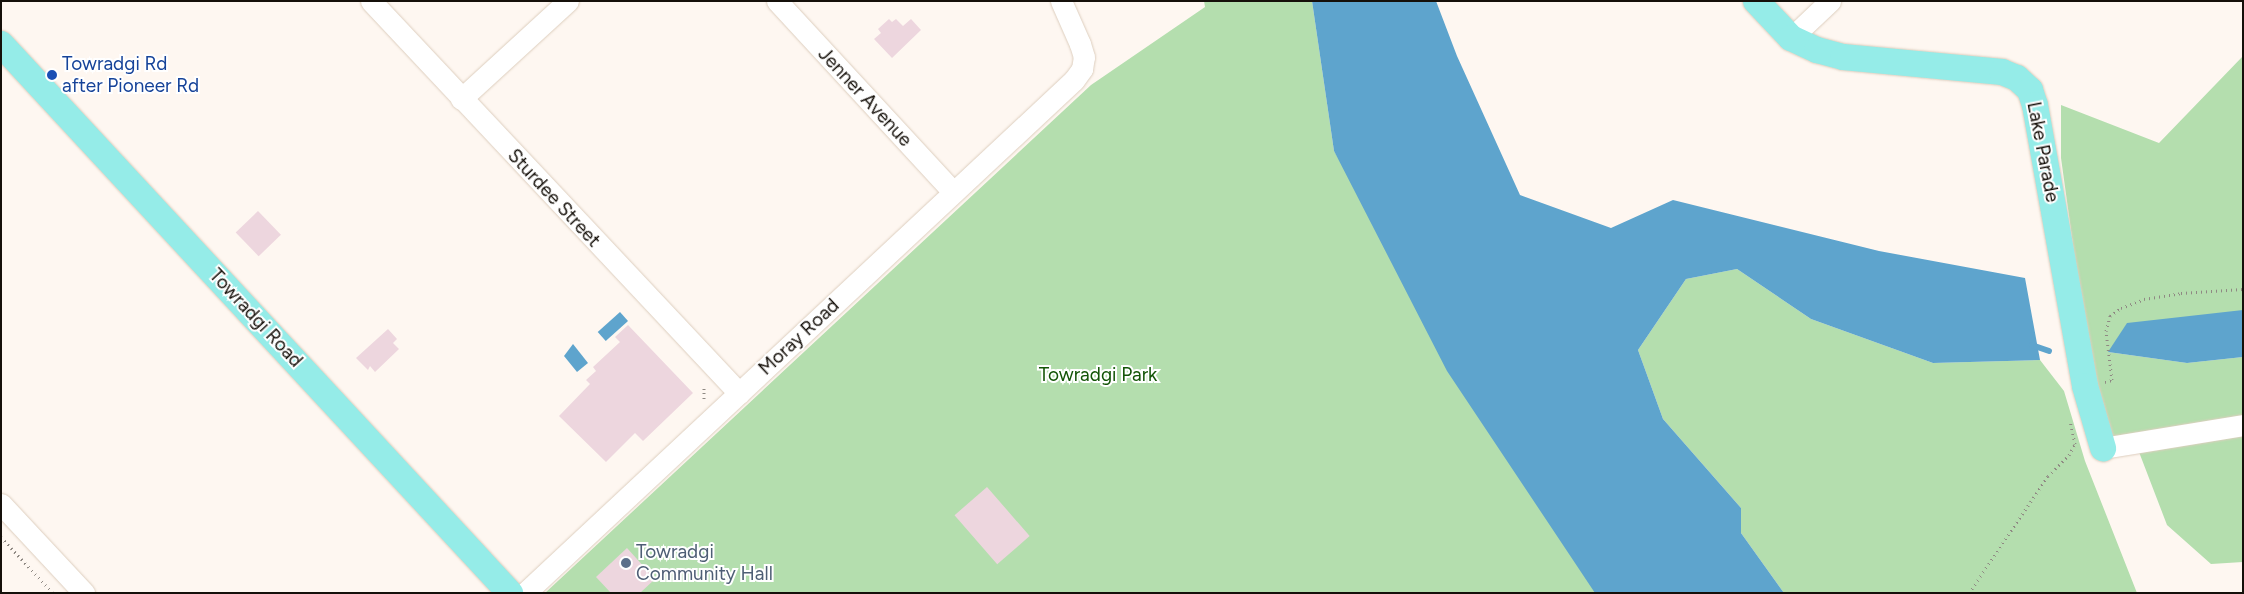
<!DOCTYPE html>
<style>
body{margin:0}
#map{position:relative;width:2244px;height:594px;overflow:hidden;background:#fef7f1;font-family:Figtree,sans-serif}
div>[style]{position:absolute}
.green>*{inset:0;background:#b4deae}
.water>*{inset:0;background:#5ea4cd;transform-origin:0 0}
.stream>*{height:5.5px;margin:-2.75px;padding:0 2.75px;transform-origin:2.75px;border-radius:2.75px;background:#5ea4cd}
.building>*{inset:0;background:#edd6de;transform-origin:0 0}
.path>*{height:3px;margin-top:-1.5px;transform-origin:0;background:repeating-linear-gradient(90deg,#8f8983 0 1px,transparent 0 5px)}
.roads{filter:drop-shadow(0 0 1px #ddcebe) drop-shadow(0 0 1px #ddcebe)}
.minor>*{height:21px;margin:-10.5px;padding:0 10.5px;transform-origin:10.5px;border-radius:10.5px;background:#fff}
.major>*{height:26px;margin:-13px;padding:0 13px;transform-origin:13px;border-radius:13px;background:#95ece8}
.dots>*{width:14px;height:14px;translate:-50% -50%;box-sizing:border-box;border:2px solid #fff;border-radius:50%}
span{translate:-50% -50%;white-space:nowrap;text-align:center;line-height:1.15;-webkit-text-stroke:4px #fff;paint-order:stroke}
.transit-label{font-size:19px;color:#164399}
.left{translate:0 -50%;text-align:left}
.street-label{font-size:19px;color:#15100a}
.park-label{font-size:19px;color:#125406}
.service-label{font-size:19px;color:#4e5e75}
.frame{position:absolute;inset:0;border:2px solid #15100a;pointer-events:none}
</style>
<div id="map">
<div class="green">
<div style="clip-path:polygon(1204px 1px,1312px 1px,1334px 151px,1598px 593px,545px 593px,1091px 85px,1205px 7px)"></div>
<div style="clip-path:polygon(2243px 56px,2243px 312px,2108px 352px,2187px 363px,2243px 357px,2243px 562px,2211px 564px,2167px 525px,2139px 452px,2099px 432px,2061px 158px,2061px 105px,2159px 143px)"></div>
<div style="clip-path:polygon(1737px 269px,1811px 319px,1933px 363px,2040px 360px,2064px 391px,2085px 461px,2137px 593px,1784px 593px,1741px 533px,1741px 508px,1663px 419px,1638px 350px,1686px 279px)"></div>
</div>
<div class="water">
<div style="clip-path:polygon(1312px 1px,1436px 1px,1457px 56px,1520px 195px,1611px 228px,1673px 200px,1879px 251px,2025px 278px,2040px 360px,1933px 363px,1811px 319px,1737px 269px,1686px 279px,1638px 350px,1663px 419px,1741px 508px,1741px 533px,1784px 593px,1595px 593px,1447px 371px,1334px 151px)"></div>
<div style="clip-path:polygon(2243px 310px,2243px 357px,2187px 363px,2108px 352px,2127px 323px)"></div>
<div style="left:620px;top:312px;width:12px;height:30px;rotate:48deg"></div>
<div style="clip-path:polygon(573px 344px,588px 363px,577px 372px,564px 356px)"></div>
</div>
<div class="stream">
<div style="left:2032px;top:345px;width:18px;rotate:19deg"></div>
</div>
<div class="building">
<div style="clip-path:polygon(889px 19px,892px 22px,896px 19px,903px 26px,911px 19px,921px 30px,892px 58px,874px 39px,881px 33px,878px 29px)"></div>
<div style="left:258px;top:211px;width:33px;height:31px;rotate:46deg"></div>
<div style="clip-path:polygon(628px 325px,693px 393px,643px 441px,635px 433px,606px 462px,559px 416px,590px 384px,586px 380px,596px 371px,593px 367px,620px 342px,615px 337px)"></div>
<div style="clip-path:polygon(388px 329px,397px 339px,393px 343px,399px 349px,375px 372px,370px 366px,368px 370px,356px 358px)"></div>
<div style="left:987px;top:487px;width:65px;height:43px;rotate:49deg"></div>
<div style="clip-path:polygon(627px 548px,655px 579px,640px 593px,611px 593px,596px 577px)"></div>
</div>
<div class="path">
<div style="left:2105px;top:382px;width:7px;rotate:-16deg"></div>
<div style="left:2112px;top:380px;width:49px;rotate:-97deg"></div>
<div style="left:2106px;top:331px;width:16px;rotate:-75deg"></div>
<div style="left:2110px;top:316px;width:14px;rotate:-36deg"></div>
<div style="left:2121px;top:308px;width:25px;rotate:-21deg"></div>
<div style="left:2144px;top:299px;width:37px;rotate:-9deg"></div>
<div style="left:2181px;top:293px;width:62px;rotate:-3.7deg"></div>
<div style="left:704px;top:399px;width:13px;rotate:-90deg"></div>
<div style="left:1px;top:537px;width:76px;rotate:47.1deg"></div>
<div style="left:1969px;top:593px;width:141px;rotate:-56deg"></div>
<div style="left:2048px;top:476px;width:30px;rotate:-45deg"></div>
<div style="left:2069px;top:455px;width:13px;rotate:-61deg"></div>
<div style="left:2075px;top:444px;width:24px;rotate:-102deg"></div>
</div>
<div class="roads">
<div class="minor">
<div style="left:371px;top:1px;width:538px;rotate:46.81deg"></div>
<div style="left:777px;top:1px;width:260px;rotate:47.3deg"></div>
<div style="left:1791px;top:38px;width:54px;rotate:-43.5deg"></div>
<div style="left:461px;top:99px;width:145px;rotate:-42.5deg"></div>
<div style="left:2103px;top:448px;width:142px;rotate:-9.3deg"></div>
<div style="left:1px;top:504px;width:122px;rotate:47deg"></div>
<div style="left:525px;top:593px;width:751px;rotate:-43.06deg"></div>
<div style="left:1074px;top:80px;width:14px;rotate:-54deg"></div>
<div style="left:1082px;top:69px;width:12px;rotate:-81deg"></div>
<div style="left:1084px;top:57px;width:14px;rotate:-107deg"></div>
<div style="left:1080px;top:44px;width:47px;rotate:-113.8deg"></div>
</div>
<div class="major">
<div style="left:1756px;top:1px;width:51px;rotate:46.6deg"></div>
<div style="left:1791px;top:38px;width:29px;rotate:25deg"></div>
<div style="left:1817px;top:50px;width:27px;rotate:15deg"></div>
<div style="left:1843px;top:57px;width:160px;rotate:5.4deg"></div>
<div style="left:2002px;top:72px;width:16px;rotate:22deg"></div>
<div style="left:2017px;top:78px;width:18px;rotate:43deg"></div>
<div style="left:2030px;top:90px;width:16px;rotate:72deg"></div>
<div style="left:2035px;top:105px;width:285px;rotate:79.9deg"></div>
<div style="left:2085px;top:386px;width:65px;rotate:73.8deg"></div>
<div style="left:1px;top:44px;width:749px;rotate:47.17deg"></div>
</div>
</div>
<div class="dots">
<div style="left:52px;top:75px;background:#1a4fb4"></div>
<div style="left:626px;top:563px;background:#5c6f8a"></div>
</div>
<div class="transit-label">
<span class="left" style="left:62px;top:75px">Towradgi Rd<br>after Pioneer Rd</span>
</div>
<div class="street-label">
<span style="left:865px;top:97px;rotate:47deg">Jenner Avenue</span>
<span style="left:2043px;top:152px;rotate:79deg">Lake Parade</span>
<span style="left:554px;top:198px;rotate:47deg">Sturdee Street</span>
<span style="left:256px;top:318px;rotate:47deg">Towradgi Road</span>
<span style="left:799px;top:337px;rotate:-43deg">Moray Road</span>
</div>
<div class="park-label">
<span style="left:1098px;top:375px">Towradgi Park</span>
</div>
<div class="service-label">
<span class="left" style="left:636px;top:563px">Towradgi<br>Community Hall</span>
</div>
<div class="frame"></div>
</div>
